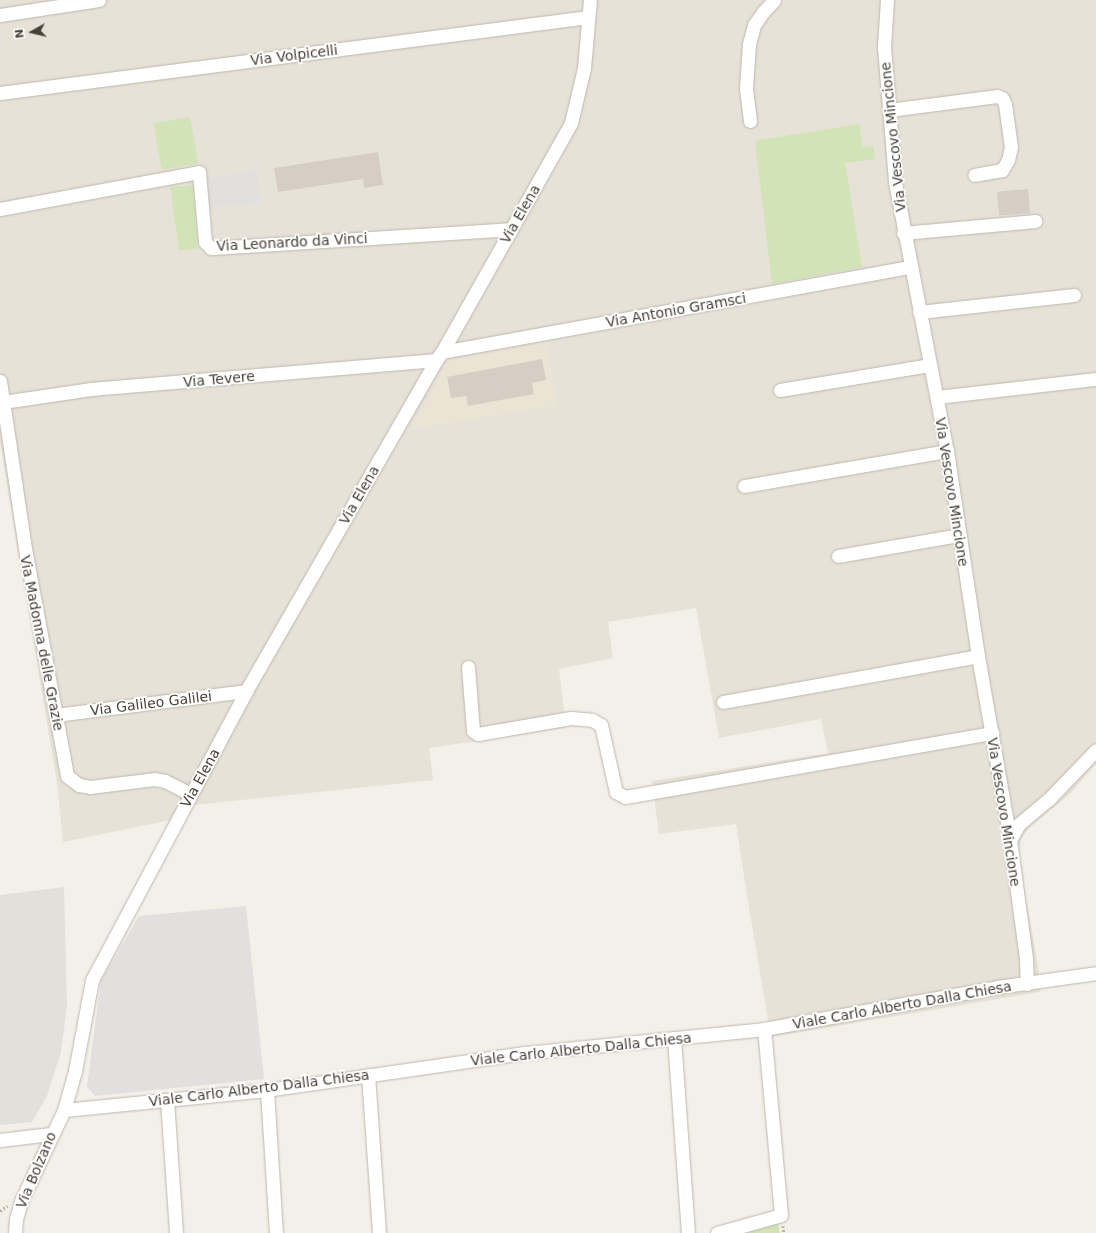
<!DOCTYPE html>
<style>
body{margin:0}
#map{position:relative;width:1096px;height:1233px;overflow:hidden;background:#f3f0ea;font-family:"DejaVu Sans",sans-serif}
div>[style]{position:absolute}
.residential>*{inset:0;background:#e7e2d8}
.industrial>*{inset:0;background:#e3dfdb}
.education>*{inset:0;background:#ebe4d5}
.green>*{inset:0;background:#d1e3b7;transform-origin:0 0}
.parking>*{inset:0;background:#e2e0de}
.building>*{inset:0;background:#d7cec3;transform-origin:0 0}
.path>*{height:2.5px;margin-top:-1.25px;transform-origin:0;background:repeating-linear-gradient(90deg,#beb2a0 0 2px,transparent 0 4px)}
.roads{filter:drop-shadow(0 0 1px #beb7ad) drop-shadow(0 0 1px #beb7ad)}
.minor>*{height:13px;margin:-6.5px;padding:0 6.5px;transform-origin:6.5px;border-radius:6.5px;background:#fff}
span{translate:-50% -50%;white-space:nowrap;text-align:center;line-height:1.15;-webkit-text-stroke:3.5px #fff;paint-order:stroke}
.street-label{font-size:14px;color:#464139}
.north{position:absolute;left:12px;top:12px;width:40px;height:40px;-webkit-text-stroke:3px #fff;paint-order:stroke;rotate:262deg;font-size:11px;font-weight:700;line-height:16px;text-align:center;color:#464139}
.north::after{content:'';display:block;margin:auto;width:14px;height:18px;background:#464139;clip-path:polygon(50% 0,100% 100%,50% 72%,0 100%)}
</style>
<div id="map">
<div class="residential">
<div style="clip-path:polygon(0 0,1096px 0,1096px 764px,1071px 793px,1029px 828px,1021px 839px,1019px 859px,1039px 971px,1040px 992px,771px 1037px,749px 908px,736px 824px,659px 834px,652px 781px,828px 753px,821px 719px,719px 738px,696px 608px,608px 622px,613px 658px,559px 669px,566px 728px,429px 748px,433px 780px,195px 805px,186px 817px,63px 842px,57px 783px,0 442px)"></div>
</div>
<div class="industrial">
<div style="clip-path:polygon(64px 887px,67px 1006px,61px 1052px,47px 1096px,32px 1122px,0 1125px,0 895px)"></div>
</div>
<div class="education">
<div style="clip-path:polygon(546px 342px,558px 405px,411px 429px,449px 360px)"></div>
</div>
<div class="green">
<div style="left:190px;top:117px;width:47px;height:37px;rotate:80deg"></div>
<div style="clip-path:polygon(859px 124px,863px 147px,873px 146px,875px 159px,845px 163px,862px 267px,772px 284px,755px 141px)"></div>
<div style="clip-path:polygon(193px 185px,197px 249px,179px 250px,170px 187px)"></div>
<div style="clip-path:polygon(778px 1223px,780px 1233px,746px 1233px)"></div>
</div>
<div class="parking">
<div style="clip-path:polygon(257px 169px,260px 204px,207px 207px,204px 179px)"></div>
<div style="clip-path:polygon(246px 906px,264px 1079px,95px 1096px,87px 1087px,101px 980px,139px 916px)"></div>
</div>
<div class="building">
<div style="clip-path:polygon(378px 152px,383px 185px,364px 188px,363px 179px,278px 192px,274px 168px)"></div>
<div style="left:1028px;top:189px;width:24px;height:31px;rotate:85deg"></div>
<div style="clip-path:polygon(542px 359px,546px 380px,532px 383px,534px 394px,468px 406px,466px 396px,451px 398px,447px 377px)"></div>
</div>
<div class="path">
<div style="left:0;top:1211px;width:9px;rotate:-36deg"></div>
<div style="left:783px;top:1226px;width:7px;rotate:82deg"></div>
</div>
<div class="roads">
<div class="minor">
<div style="left:887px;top:0;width:47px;rotate:93.7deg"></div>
<div style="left:884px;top:47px;width:135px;rotate:85.3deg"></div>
<div style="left:895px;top:182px;width:274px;rotate:79.1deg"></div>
<div style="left:947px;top:451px;width:207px;rotate:81.4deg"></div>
<div style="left:978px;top:656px;width:187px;rotate:80.1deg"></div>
<div style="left:1010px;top:840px;width:120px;rotate:82.3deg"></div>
<div style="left:1026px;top:959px;width:25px;rotate:88deg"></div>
<div style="left:0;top:15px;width:100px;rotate:-8.6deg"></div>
<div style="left:0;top:93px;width:593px;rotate:-7.36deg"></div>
<div style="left:889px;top:110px;width:109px;rotate:-7.4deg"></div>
<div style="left:997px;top:96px;width:5px;rotate:22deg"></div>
<div style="left:1002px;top:98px;width:7px;rotate:63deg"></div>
<div style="left:1005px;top:104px;width:43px;rotate:82.1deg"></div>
<div style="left:1011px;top:147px;width:13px;rotate:103deg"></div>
<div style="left:1008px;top:160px;width:12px;rotate:121deg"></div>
<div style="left:1002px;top:170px;width:28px;rotate:170deg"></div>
<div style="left:750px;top:121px;width:33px;rotate:-97deg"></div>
<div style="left:746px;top:88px;width:44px;rotate:-86.1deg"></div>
<div style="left:749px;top:44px;width:20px;rotate:-75deg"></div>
<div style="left:754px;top:25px;width:16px;rotate:-55deg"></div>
<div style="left:763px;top:12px;width:16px;rotate:-47deg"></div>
<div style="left:0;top:209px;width:202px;rotate:-10.5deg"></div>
<div style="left:199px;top:172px;width:70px;rotate:85.1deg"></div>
<div style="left:205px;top:242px;width:8px;rotate:45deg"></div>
<div style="left:211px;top:248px;width:301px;rotate:-3.6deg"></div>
<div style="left:903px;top:233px;width:133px;rotate:-5.2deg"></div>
<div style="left:919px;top:312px;width:156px;rotate:-6.3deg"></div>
<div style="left:442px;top:352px;width:476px;rotate:-10.3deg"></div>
<div style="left:0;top:381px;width:175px;rotate:81.5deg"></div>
<div style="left:26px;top:554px;width:226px;rotate:79.5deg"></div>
<div style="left:67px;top:776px;width:15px;rotate:37deg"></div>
<div style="left:79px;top:785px;width:11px;rotate:10deg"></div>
<div style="left:90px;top:787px;width:64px;rotate:-7.1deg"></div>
<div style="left:154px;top:779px;width:11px;rotate:10deg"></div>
<div style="left:165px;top:781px;width:29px;rotate:27deg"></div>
<div style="left:780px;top:390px;width:151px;rotate:-9.5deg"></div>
<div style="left:937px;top:397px;width:160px;rotate:-6.5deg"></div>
<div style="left:3px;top:402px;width:89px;rotate:-8.4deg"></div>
<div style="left:91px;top:389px;width:346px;rotate:-4.8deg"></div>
<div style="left:744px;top:486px;width:206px;rotate:-9.8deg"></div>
<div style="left:838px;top:556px;width:123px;rotate:-9.8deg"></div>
<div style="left:468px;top:667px;width:64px;rotate:85.5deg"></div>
<div style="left:473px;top:731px;width:6px;rotate:31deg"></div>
<div style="left:478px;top:734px;width:94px;rotate:-9.8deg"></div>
<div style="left:571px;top:718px;width:21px;rotate:5deg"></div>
<div style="left:592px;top:720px;width:10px;rotate:29deg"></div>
<div style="left:601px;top:725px;width:69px;rotate:77.4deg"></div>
<div style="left:616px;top:792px;width:10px;rotate:29deg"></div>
<div style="left:625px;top:797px;width:373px;rotate:-9.9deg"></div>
<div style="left:723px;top:702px;width:259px;rotate:-10.2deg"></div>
<div style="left:56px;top:715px;width:192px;rotate:-7.2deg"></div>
<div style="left:1010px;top:840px;width:18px;rotate:-61deg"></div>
<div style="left:1019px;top:824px;width:38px;rotate:-40deg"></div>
<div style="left:1048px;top:800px;width:69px;rotate:-46.2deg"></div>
<div style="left:674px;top:1038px;width:196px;rotate:85.9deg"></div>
<div style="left:368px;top:1075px;width:158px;rotate:86deg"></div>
<div style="left:267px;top:1090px;width:143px;rotate:86.4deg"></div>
<div style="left:167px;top:1100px;width:133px;rotate:86.1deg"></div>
<div style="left:64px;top:1110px;width:204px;rotate:-5.6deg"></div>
<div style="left:267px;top:1090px;width:261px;rotate:-8.2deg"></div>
<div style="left:525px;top:1053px;width:240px;rotate:-5.7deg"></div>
<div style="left:764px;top:1029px;width:237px;rotate:-10.2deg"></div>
<div style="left:997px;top:987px;width:100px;rotate:-8deg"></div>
<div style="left:0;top:1140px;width:51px;rotate:-6.7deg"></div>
<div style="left:15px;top:1233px;width:14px;rotate:-86deg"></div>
<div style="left:16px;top:1219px;width:19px;rotate:-74deg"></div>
<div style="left:21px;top:1201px;width:101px;rotate:-64.7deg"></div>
<div style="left:64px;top:1110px;width:41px;rotate:-74.2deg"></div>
<div style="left:75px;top:1071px;width:93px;rotate:-79.4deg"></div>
<div style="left:92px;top:980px;width:327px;rotate:-61.9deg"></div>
<div style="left:246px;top:691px;width:382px;rotate:-60.1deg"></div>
<div style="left:436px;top:360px;width:10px;rotate:-53deg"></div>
<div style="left:442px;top:352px;width:263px;rotate:-60.6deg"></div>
<div style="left:571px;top:123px;width:57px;rotate:-76.7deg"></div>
<div style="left:584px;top:68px;width:68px;rotate:-85deg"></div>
<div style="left:717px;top:1233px;width:66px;rotate:-15.7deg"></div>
<div style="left:781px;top:1215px;width:187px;rotate:-95.2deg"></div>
</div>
</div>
<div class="street-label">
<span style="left:294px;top:55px;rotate:-7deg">Via Volpicelli</span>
<span style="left:893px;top:137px;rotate:-96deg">Via Vescovo Mincione</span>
<span style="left:520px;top:214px;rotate:-60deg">Via Elena</span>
<span style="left:292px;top:242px;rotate:-3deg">Via Leonardo da Vinci</span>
<span style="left:676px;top:310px;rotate:-10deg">Via Antonio Gramsci</span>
<span style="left:219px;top:379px;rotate:-5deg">Via Tevere</span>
<span style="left:952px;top:492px;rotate:81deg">Via Vescovo Mincione</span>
<span style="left:359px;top:495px;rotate:-60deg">Via Elena</span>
<span style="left:42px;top:643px;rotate:79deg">Via Madonna delle Grazie</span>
<span style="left:151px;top:703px;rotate:-7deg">Via Galileo Galilei</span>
<span style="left:200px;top:778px;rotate:-61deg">Via Elena</span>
<span style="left:1004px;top:812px;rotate:81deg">Via Vescovo Mincione</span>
<span style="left:902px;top:1005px;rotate:-10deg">Viale Carlo Alberto Dalla Chiesa</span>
<span style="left:581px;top:1049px;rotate:-6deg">Viale Carlo Alberto Dalla Chiesa</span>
<span style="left:259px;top:1088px;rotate:-7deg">Viale Carlo Alberto Dalla Chiesa</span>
<span style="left:36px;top:1170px;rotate:-67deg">Via Bolzano</span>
</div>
<div class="north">N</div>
</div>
